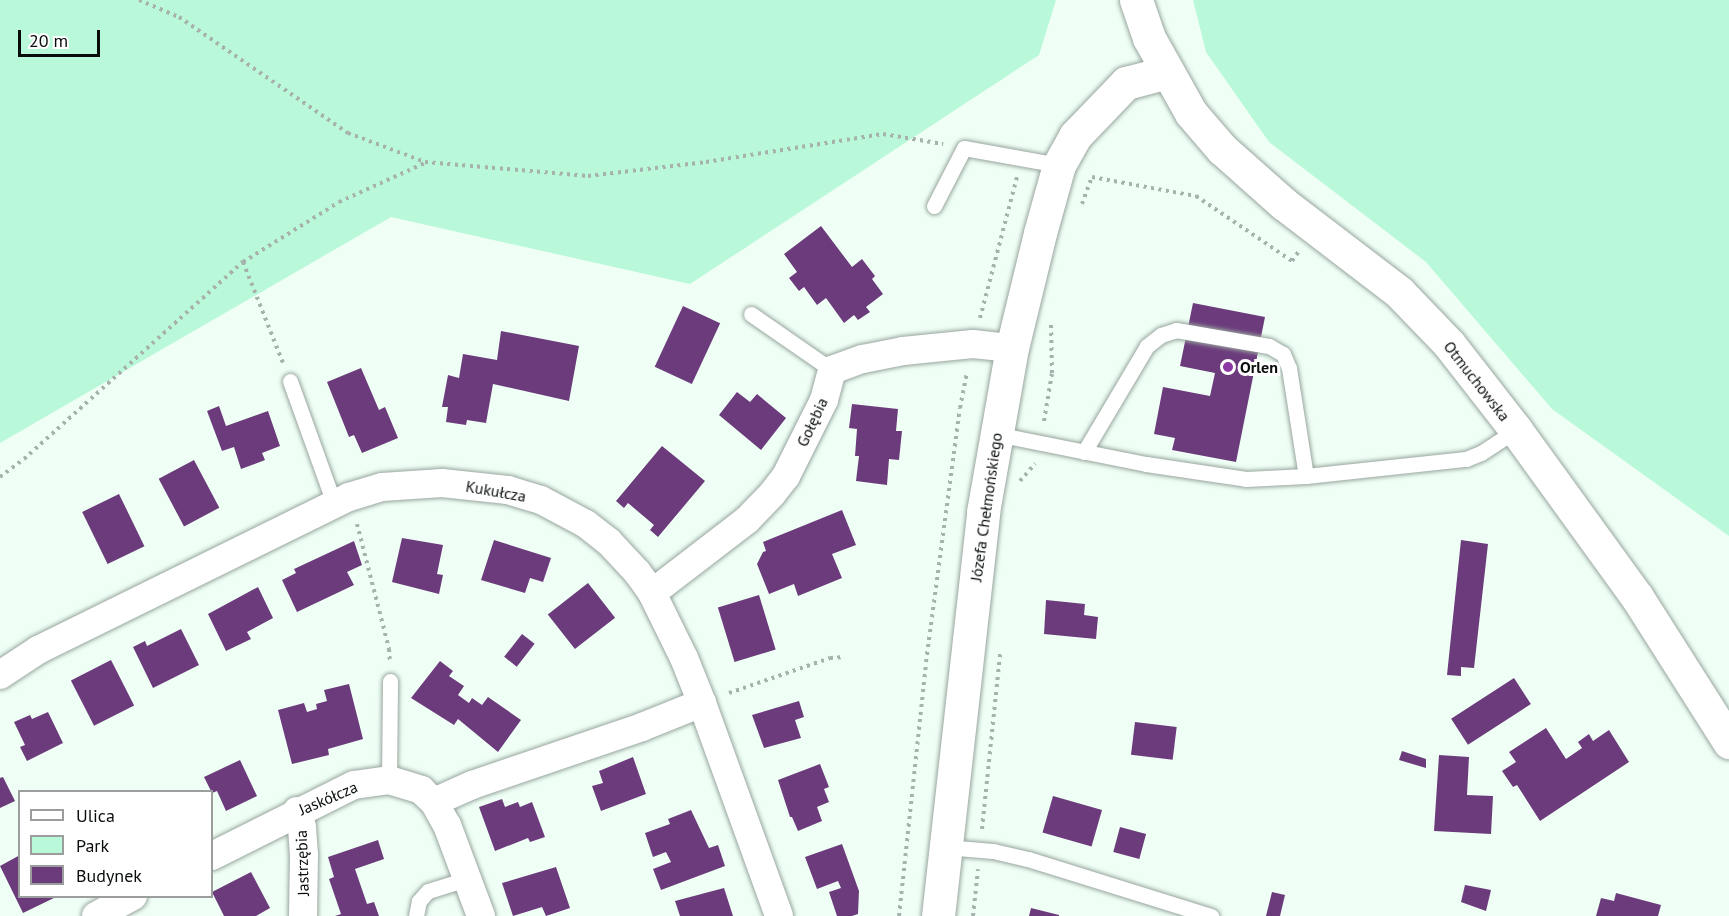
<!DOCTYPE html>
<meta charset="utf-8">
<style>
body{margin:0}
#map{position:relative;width:1729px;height:916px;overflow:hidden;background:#effff6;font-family:"PT Sans",sans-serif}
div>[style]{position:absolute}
.green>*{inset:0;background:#b9f8d8}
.building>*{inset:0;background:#6c3b7c;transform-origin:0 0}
.path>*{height:4px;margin-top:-2px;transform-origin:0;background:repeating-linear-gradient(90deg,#a6b2ab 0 3px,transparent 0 7.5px)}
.roads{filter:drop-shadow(0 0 2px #98a69e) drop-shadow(0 0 2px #98a69e)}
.service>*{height:15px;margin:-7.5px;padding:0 7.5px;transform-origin:7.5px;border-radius:7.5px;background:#fff}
.minor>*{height:28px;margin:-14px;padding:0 14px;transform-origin:14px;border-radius:14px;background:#fff}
.tertiary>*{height:33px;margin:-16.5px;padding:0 16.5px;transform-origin:16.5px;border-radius:16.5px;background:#fff}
.secondary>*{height:33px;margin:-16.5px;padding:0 16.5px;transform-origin:16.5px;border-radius:16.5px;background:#fff}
.dots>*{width:16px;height:16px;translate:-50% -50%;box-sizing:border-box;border:3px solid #fff;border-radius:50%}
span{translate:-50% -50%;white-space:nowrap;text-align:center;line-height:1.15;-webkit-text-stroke:6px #fff;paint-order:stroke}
.poi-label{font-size:16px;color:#080d0b;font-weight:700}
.left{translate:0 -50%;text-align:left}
.street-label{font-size:16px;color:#080d0b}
.legend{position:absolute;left:18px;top:790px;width:195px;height:108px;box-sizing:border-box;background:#fff;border:2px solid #9c9e9d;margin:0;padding:8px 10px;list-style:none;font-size:18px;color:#080d0b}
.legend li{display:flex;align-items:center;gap:12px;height:30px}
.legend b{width:30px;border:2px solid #9c9e9d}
.scale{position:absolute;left:18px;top:30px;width:82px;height:27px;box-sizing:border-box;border:3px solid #080d0b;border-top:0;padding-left:8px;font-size:18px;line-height:21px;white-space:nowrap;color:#080d0b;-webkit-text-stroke:4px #fff;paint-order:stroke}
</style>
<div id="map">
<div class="green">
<div style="clip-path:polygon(0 0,1056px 0,1039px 55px,690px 284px,391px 217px,0 443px)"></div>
<div style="clip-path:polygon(1193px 0,1729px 0,1729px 536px,1552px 409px,1426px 262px,1269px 142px,1206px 52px)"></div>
</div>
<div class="building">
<div style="clip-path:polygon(821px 226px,852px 267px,862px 259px,875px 276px,872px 279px,883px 294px,866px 307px,870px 312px,858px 320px,854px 315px,844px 323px,826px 298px,817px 305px,804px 287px,799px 291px,789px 278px,797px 272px,784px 254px)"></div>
<div style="clip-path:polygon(1193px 303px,1265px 317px,1236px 462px,1172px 450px,1175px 438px,1154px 434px,1163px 387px,1210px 396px,1215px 373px,1180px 366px)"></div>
<div style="left:683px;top:306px;width:41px;height:67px;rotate:25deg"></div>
<div style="clip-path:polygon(501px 331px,579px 346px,569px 401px,493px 384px,486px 423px,467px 420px,466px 425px,446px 422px,448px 407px,442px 407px,448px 375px,459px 378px,463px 354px,497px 360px)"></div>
<div style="clip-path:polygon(361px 368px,379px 410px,385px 407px,398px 438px,362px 453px,354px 435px,349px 437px,327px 382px)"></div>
<div style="clip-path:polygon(737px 392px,750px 402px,757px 394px,786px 418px,761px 450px,719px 415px)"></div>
<div style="clip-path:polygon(852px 404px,898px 409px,896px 431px,902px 431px,899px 460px,889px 459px,887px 485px,856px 481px,859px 456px,855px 456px,857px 429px,849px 428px)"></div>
<div style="clip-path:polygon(219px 406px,226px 426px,268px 411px,280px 446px,262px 453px,265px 460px,241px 469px,234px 447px,222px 451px,207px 411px)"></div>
<div style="clip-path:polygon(662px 446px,705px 481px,658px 537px,650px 530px,654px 525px,628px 503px,624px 508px,616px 501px)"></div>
<div style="left:194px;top:460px;width:54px;height:40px;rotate:62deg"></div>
<div style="left:119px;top:494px;width:58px;height:41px;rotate:64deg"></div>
<div style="clip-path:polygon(842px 510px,856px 545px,832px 554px,842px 578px,798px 596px,794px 584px,769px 594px,757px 564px,763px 552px,766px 551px,763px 542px)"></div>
<div style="clip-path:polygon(402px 538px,443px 545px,437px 574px,443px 575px,439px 594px,392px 582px)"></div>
<div style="clip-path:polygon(494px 540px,551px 558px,543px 582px,530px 578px,525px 593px,481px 580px)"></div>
<div style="clip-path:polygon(1461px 540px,1488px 544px,1474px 668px,1461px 667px,1461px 676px,1447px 675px)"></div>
<div style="clip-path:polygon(354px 541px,362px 565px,347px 572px,354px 585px,297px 612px,282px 580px,296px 573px,294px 569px)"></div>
<div style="left:588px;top:583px;width:44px;height:51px;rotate:52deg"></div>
<div style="clip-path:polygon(258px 587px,273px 618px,247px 632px,251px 639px,226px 651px,208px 614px)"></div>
<div style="left:759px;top:595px;width:57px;height:43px;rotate:73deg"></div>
<div style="clip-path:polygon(1046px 600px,1085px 604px,1084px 615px,1098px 617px,1096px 639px,1044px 634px)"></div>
<div style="clip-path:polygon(181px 629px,199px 665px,153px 688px,133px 647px,145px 641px,147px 646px)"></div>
<div style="left:522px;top:634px;width:16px;height:29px;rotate:38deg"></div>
<div style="left:111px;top:660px;width:51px;height:45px;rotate:63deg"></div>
<div style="clip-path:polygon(440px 661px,453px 671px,449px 676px,464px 686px,458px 695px,469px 703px,472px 698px,482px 705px,488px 697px,521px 720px,498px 752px,458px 719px,454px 725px,411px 698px)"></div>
<div style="left:1514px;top:678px;width:31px;height:75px;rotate:57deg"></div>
<div style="clip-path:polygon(349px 684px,363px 739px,328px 749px,329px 755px,292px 764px,278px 710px,304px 703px,307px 712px,317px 709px,316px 704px,327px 701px,324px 690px)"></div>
<div style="clip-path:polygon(799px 701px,804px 717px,795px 720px,801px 738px,764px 748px,752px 715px)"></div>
<div style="clip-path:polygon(48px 712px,63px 743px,27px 761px,20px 747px,25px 745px,14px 722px,30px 715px,32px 719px)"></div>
<div style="left:1135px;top:722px;width:42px;height:33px;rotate:7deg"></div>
<div style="clip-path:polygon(1546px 728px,1566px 759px,1582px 748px,1578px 742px,1589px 734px,1593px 741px,1609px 730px,1629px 762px,1540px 821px,1517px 785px,1513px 787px,1502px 771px,1516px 762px,1509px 752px)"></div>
<div style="clip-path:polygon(1402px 751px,1426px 759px,1426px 768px,1399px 760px)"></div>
<div style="clip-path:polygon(1439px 755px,1469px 757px,1467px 795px,1493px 796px,1491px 834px,1434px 831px)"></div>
<div style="clip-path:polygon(633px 757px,646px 794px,601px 811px,592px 786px,603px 783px,599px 771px)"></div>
<div style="clip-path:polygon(240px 760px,257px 796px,226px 811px,217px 791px,212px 793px,204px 777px)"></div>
<div style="clip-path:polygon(820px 764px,829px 787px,824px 789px,829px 802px,817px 807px,822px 821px,798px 831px,792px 817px,790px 817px,778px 780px)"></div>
<div style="clip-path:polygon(3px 777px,15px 801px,0 808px,0 778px)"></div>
<div style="left:1053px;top:796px;width:51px;height:38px;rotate:16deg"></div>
<div style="clip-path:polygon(502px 799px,505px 807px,518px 802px,520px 807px,532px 802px,545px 837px,530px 842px,528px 838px,495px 851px,479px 807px)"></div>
<div style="clip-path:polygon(691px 810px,709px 848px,718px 845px,725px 866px,661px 890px,653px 869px,671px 862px,666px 852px,653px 857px,645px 833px,670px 824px,668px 819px)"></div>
<div style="left:1120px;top:827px;width:27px;height:26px;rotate:15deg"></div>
<div style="clip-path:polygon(378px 840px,384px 859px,355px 869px,367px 904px,374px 902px,379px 916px,335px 916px,341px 914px,329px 879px,334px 877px,328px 857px)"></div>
<div style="clip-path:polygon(842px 844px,859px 891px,858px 914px,852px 916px,837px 916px,829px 892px,841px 888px,838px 881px,817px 889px,805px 857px)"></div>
<div style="clip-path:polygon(20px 855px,20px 897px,56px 897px,23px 913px,0 866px)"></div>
<div style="clip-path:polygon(556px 867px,570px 908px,546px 916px,542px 907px,513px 916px,502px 883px)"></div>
<div style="clip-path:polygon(251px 872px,270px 908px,256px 916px,224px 916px,212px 892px)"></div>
<div style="clip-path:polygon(1465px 885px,1491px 890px,1486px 911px,1461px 902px)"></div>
<div style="clip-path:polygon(724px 888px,733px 916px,680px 916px,675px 901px)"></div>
<div style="clip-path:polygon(1272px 892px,1285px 895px,1280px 916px,1266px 916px)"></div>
<div style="clip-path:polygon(1616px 893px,1661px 905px,1658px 916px,1596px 916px,1601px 898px,1614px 901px)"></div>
<div style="clip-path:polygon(1031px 908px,1059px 915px,1059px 916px,1029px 916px)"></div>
</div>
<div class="path">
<div style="left:139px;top:0;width:43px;rotate:23deg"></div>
<div style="left:179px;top:17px;width:205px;rotate:34.5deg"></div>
<div style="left:348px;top:133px;width:82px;rotate:20.6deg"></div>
<div style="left:425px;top:162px;width:164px;rotate:4.9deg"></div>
<div style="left:588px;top:176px;width:119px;rotate:-6.8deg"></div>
<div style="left:706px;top:162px;width:179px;rotate:-9deg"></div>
<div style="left:883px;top:134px;width:61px;rotate:9.5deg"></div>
<div style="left:1082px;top:204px;width:29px;rotate:-70deg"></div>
<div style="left:1092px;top:177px;width:106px;rotate:10.4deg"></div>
<div style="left:1196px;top:196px;width:116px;rotate:34.1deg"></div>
<div style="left:1292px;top:261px;width:12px;rotate:-55deg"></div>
<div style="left:243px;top:262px;width:109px;rotate:68.4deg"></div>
<div style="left:980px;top:318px;width:146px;rotate:-75.3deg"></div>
<div style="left:1044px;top:421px;width:49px;rotate:-80.5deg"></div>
<div style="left:1052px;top:373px;width:48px;rotate:-91.2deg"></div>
<div style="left:0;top:477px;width:30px;rotate:-37deg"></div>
<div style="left:24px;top:459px;width:295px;rotate:-42deg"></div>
<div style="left:243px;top:262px;width:113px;rotate:-32deg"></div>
<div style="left:339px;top:202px;width:94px;rotate:-24.4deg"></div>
<div style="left:1020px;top:481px;width:23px;rotate:-49deg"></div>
<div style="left:357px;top:524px;width:129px;rotate:75.6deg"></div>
<div style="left:389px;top:649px;width:13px;rotate:86deg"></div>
<div style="left:729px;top:693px;width:107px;rotate:-19.1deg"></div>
<div style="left:830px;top:658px;width:15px;rotate:-4deg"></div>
<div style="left:982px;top:829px;width:176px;rotate:-84.1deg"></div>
<div style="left:899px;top:916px;width:255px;rotate:-83.9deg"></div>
<div style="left:926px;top:662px;width:256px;rotate:-82.4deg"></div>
<div style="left:960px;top:408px;width:37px;rotate:-79deg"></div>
<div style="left:973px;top:916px;width:47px;rotate:-83.9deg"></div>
</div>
<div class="roads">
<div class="service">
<div style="left:934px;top:206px;width:65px;rotate:-62.7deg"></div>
<div style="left:964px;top:148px;width:97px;rotate:10.1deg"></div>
<div style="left:751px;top:314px;width:98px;rotate:34.7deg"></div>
<div style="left:290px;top:381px;width:130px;rotate:70.2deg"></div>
<div style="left:996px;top:434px;width:153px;rotate:11.3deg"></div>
<div style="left:1146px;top:464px;width:101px;rotate:8.5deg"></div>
<div style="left:1246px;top:479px;width:60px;rotate:-2.9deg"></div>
<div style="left:1306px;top:476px;width:161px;rotate:-6.1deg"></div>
<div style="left:1466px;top:459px;width:16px;rotate:-22deg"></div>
<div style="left:1481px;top:453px;width:42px;rotate:-33.3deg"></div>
<div style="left:1084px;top:452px;width:123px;rotate:-59.3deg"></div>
<div style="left:1147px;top:346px;width:18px;rotate:-38deg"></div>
<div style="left:1161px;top:335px;width:16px;rotate:-18deg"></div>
<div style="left:1176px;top:330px;width:94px;rotate:9.8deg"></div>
<div style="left:1269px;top:346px;width:16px;rotate:30deg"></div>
<div style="left:1283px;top:354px;width:15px;rotate:67deg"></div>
<div style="left:1289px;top:368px;width:109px;rotate:81.1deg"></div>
<div style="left:389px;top:780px;width:99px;rotate:-89.4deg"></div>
<div style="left:945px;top:847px;width:48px;rotate:4.8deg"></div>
<div style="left:993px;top:851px;width:36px;rotate:13deg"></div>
<div style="left:1028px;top:859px;width:192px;rotate:17.3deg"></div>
<div style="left:416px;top:916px;width:15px;rotate:-79deg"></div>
<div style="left:419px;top:901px;width:13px;rotate:-48deg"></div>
<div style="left:428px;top:891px;width:41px;rotate:-17.1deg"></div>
</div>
<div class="minor">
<div style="left:652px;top:593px;width:120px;rotate:-37.5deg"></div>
<div style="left:747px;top:520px;width:36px;rotate:-46deg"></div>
<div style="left:772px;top:494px;width:23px;rotate:-52deg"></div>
<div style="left:786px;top:476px;width:85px;rotate:-63.4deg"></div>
<div style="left:824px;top:400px;width:31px;rotate:-75deg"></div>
<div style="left:832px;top:370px;width:33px;rotate:-20deg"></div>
<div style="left:863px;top:359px;width:41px;rotate:-11.3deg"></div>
<div style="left:903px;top:351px;width:70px;rotate:-5.7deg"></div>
<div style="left:973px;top:344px;width:39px;rotate:6deg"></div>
<div style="left:0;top:675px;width:45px;rotate:-33.3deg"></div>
<div style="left:38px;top:650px;width:347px;rotate:-26.2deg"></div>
<div style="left:349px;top:497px;width:34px;rotate:-17deg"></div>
<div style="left:382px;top:487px;width:60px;rotate:-3.8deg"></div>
<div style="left:442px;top:483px;width:66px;rotate:6.1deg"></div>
<div style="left:508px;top:490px;width:34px;rotate:17deg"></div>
<div style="left:541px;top:500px;width:51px;rotate:28.1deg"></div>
<div style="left:586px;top:524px;width:29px;rotate:38deg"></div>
<div style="left:609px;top:542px;width:41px;rotate:47deg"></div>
<div style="left:637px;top:572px;width:26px;rotate:54deg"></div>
<div style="left:652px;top:593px;width:72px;rotate:63.8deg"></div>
<div style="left:684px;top:658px;width:48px;rotate:68.2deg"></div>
<div style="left:702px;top:703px;width:226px;rotate:70.1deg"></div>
<div style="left:434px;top:802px;width:42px;rotate:-24.1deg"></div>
<div style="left:472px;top:785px;width:180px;rotate:-18.8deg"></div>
<div style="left:642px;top:727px;width:65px;rotate:-21.8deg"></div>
<div style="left:297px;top:811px;width:17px;rotate:73deg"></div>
<div style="left:302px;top:827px;width:27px;rotate:86deg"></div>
<div style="left:304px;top:854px;width:62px;rotate:90.9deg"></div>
<div style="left:212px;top:856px;width:159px;rotate:-26.6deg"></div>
<div style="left:354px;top:785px;width:35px;rotate:-8deg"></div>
<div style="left:389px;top:780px;width:34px;rotate:17deg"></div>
<div style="left:421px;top:790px;width:18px;rotate:43deg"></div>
<div style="left:434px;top:802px;width:26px;rotate:61deg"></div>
<div style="left:447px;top:825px;width:97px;rotate:69.5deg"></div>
<div style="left:96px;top:916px;width:42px;rotate:-28.4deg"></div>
</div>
<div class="tertiary">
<div style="left:938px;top:916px;width:406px;rotate:-83.6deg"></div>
<div style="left:983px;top:512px;width:167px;rotate:-80deg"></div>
<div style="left:1012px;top:348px;width:118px;rotate:-76.3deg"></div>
<div style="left:1040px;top:233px;width:71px;rotate:-74.4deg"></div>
<div style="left:1059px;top:165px;width:33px;rotate:-61deg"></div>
<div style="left:1075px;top:136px;width:74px;rotate:-46.1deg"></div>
<div style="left:1126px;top:83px;width:43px;rotate:-14.7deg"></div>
</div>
<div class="secondary">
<div style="left:1136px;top:0;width:40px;rotate:71.1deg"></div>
<div style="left:1149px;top:38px;width:86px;rotate:60.8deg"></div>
<div style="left:1191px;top:113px;width:48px;rotate:49.3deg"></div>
<div style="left:1222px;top:149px;width:83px;rotate:41.6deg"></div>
<div style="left:1284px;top:204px;width:145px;rotate:37.4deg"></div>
<div style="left:1399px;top:292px;width:72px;rotate:46.1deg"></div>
<div style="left:1449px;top:344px;width:109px;rotate:52.1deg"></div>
<div style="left:1516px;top:430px;width:206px;rotate:54.1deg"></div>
<div style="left:1637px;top:597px;width:172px;rotate:57.6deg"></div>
</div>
</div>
<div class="dots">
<div style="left:1228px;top:367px;background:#8b37a4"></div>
</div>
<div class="poi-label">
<span class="left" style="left:1240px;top:367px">Orlen</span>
</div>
<div class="street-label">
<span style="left:1477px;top:381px;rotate:52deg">Otmuchowska</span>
<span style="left:812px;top:422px;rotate:-65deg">Gołębia</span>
<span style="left:496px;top:491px;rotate:10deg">Kukułcza</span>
<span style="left:986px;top:507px;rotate:-82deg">Józefa Chełmońskiego</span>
<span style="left:328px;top:798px;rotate:-23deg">Jaskółcza</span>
<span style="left:302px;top:863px;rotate:-92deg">Jastrzębia</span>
</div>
<ul class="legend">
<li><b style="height:8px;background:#fff"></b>Ulica</li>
<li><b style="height:16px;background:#b9f8d8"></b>Park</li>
<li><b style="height:16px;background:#6c3b7c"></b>Budynek</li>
</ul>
<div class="scale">20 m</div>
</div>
